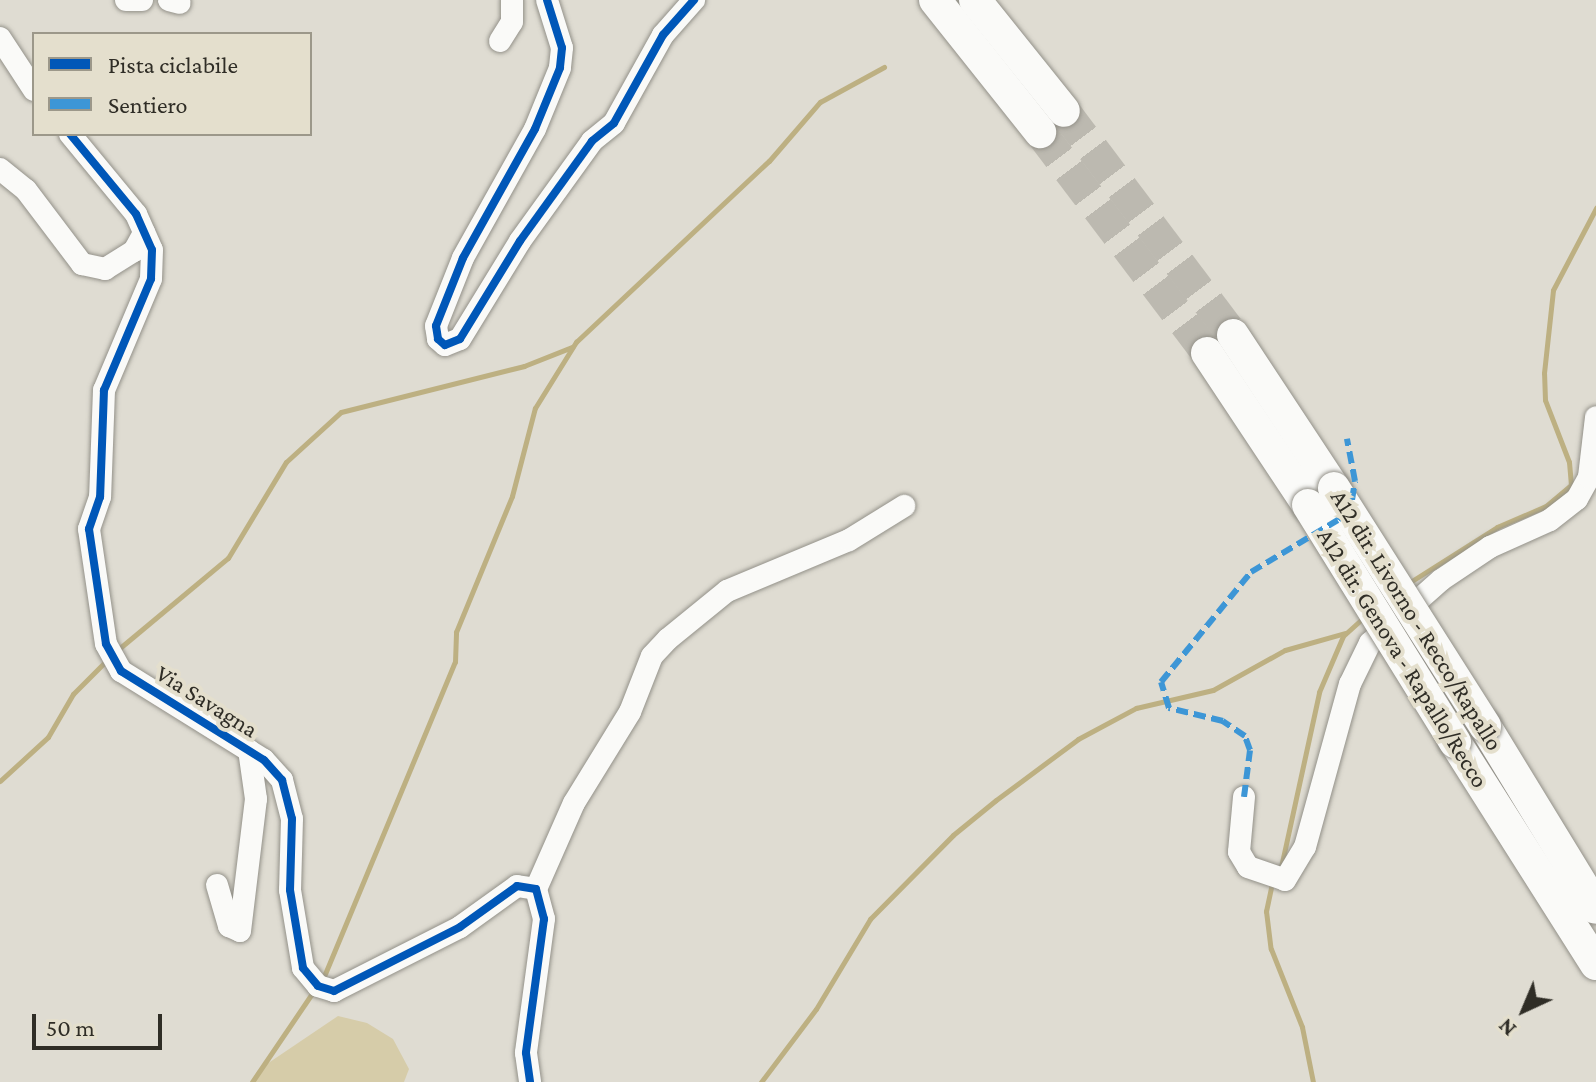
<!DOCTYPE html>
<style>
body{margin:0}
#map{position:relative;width:1596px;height:1082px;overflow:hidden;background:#dfdcd2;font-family:"Crimson Pro",serif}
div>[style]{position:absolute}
.green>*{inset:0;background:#d6cca9}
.stream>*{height:5px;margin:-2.5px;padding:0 2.5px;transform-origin:2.5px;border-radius:2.5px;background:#bdb082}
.highway-tunnel>*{height:32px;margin-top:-16px;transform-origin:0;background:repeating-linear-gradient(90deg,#bcb9b0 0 32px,transparent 0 48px)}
.roads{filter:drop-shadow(0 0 2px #939189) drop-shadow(0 0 2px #939189)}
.minor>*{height:22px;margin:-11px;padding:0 11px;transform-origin:11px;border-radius:11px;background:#fafaf8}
.highway>*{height:32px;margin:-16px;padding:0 16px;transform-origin:16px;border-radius:16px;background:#fafaf8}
.bridges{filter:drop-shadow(0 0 2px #939189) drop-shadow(0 0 2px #939189)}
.highway-bridge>*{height:32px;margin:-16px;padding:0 16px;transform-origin:16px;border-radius:16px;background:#fafaf8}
.quiet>*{height:6px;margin-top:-3px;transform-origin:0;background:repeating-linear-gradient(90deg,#3d96d6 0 12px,transparent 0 18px)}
.cycleway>*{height:8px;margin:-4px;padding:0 4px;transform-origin:4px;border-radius:4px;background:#0057b8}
span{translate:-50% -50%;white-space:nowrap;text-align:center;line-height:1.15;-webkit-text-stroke:8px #e4dfcd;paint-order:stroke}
.street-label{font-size:24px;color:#2f2d26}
.legend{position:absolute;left:32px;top:32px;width:280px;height:104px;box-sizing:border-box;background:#e4dfcd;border:2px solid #9c988a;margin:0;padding:10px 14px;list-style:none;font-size:24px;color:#2f2d26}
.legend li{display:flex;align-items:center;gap:16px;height:40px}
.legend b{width:40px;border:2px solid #9c988a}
.north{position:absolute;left:1484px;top:970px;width:80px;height:80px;-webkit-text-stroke:6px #e4dfcd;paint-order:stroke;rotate:224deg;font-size:22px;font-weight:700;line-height:32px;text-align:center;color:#2f2d26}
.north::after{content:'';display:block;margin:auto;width:28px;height:36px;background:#2f2d26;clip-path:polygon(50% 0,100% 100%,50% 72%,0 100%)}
.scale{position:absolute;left:32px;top:1014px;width:130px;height:36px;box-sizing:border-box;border:4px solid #2f2d26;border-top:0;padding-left:10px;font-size:24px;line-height:28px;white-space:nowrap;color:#2f2d26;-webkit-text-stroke:6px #e4dfcd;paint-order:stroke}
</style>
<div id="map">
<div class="green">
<div style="clip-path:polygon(338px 1016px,367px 1023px,393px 1039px,409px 1069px,404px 1082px,251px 1082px,258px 1070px)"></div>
</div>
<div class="stream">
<div style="left:1407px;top:584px;width:107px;rotate:-32.3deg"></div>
<div style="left:1497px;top:527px;width:53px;rotate:-23.2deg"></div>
<div style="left:1546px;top:506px;width:33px;rotate:-40deg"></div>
<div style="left:1571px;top:485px;width:23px;rotate:-95deg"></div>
<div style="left:1569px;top:462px;width:66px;rotate:-111.2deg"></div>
<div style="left:1545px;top:400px;width:27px;rotate:-92deg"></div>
<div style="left:1544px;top:373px;width:83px;rotate:-83.8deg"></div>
<div style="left:1553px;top:290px;width:93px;rotate:-62.3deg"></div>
<div style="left:115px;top:652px;width:147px;rotate:-39.8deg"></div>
<div style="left:228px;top:558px;width:112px;rotate:-58.9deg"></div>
<div style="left:286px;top:462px;width:74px;rotate:-42.3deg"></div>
<div style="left:341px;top:412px;width:189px;rotate:-14.1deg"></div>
<div style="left:524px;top:366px;width:52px;rotate:-21.6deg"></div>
<div style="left:0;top:781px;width:65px;rotate:-42.5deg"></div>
<div style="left:48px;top:737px;width:50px;rotate:-59.8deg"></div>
<div style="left:73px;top:694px;width:49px;rotate:-45deg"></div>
<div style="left:1281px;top:867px;width:179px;rotate:-77.7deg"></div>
<div style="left:1319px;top:692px;width:61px;rotate:-66.8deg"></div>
<div style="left:1343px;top:636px;width:28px;rotate:-42deg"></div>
<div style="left:1272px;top:883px;width:29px;rotate:102deg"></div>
<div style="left:1266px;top:911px;width:38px;rotate:83deg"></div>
<div style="left:1271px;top:949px;width:84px;rotate:68.3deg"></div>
<div style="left:1302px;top:1027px;width:56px;rotate:78.7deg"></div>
<div style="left:322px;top:981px;width:346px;rotate:-67.4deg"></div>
<div style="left:455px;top:662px;width:30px;rotate:-88deg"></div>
<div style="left:456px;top:632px;width:147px;rotate:-67.6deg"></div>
<div style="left:512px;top:496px;width:91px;rotate:-75.4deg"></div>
<div style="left:535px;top:408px;width:78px;rotate:-58.2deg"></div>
<div style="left:576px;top:342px;width:265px;rotate:-43.2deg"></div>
<div style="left:769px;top:161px;width:78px;rotate:-49.2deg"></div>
<div style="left:820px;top:102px;width:73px;rotate:-28.7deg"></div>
<div style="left:252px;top:1082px;width:109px;rotate:-55.9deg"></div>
<div style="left:761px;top:1082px;width:91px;rotate:-53deg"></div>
<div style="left:816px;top:1009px;width:105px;rotate:-59deg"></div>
<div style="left:870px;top:919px;width:118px;rotate:-45.3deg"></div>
<div style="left:953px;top:835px;width:55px;rotate:-39.1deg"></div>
<div style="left:996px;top:800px;width:102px;rotate:-36.6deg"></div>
<div style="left:1078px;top:739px;width:66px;rotate:-28.1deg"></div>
<div style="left:1136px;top:708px;width:79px;rotate:-13.2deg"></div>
<div style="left:1213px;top:690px;width:82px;rotate:-29.1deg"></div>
<div style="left:1285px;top:650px;width:62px;rotate:-15.8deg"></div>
</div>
<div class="highway-tunnel">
<div style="left:1064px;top:111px;width:281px;rotate:53deg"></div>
<div style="left:1040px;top:132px;width:277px;rotate:52.9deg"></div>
</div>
<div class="roads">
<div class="minor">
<div style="left:126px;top:0;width:16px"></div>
<div style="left:169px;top:0;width:11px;rotate:15deg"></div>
<div style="left:547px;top:0;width:50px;rotate:72.6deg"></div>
<div style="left:562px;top:48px;width:20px;rotate:96deg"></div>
<div style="left:560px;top:68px;width:66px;rotate:112.3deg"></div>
<div style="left:535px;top:129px;width:148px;rotate:119.2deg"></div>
<div style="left:463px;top:258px;width:73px;rotate:111.7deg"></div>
<div style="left:436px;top:326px;width:13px;rotate:81deg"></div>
<div style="left:438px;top:339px;width:9px;rotate:41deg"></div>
<div style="left:445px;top:345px;width:16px;rotate:-22deg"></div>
<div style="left:460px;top:339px;width:115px;rotate:-58.5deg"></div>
<div style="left:520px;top:241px;width:123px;rotate:-54.2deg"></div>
<div style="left:592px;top:141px;width:28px;rotate:-39deg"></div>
<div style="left:614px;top:123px;width:101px;rotate:-60.9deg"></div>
<div style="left:663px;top:35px;width:47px;rotate:-48.5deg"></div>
<div style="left:0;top:38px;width:62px;rotate:56.8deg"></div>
<div style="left:500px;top:41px;width:22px;rotate:-58deg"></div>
<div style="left:512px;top:22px;width:22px;rotate:-90deg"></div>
<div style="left:70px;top:134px;width:104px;rotate:50.5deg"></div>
<div style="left:136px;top:214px;width:39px;rotate:66deg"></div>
<div style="left:152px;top:250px;width:29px;rotate:92deg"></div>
<div style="left:151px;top:279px;width:121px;rotate:112.9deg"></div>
<div style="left:104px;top:390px;width:107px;rotate:92.1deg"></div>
<div style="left:100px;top:497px;width:34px;rotate:109deg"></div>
<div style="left:89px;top:529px;width:116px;rotate:81.6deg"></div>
<div style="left:106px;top:644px;width:31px;rotate:61deg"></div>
<div style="left:121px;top:671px;width:168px;rotate:31.9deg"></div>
<div style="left:264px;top:760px;width:27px;rotate:48deg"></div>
<div style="left:282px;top:780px;width:40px;rotate:75.6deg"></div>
<div style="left:292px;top:819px;width:71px;rotate:91.6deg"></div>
<div style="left:290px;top:890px;width:79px;rotate:80.5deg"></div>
<div style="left:303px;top:968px;width:23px;rotate:50deg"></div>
<div style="left:318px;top:986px;width:17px;rotate:17deg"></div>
<div style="left:334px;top:991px;width:141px;rotate:-26.9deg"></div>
<div style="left:460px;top:927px;width:70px;rotate:-35.7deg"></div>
<div style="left:517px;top:886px;width:19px;rotate:9deg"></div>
<div style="left:536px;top:889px;width:31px;rotate:75deg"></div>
<div style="left:544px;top:919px;width:135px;rotate:97.7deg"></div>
<div style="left:526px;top:1053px;width:29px;rotate:82deg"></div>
<div style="left:0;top:169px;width:33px;rotate:39deg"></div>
<div style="left:26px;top:190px;width:93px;rotate:52.9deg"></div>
<div style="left:82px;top:264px;width:24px;rotate:12deg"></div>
<div style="left:105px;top:269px;width:34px;rotate:-32deg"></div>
<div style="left:134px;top:251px;width:21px;rotate:-61deg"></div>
<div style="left:1244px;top:797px;width:55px;rotate:95.2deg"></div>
<div style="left:1239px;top:852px;width:17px;rotate:59deg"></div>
<div style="left:1248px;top:867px;width:39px;rotate:19deg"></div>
<div style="left:1285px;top:880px;width:39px;rotate:-59deg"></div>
<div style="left:1305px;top:847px;width:169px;rotate:-74.6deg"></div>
<div style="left:1350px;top:684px;width:46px;rotate:-64deg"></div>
<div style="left:1370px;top:643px;width:95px;rotate:-41.6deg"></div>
<div style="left:1441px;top:580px;width:59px;rotate:-34deg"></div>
<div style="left:1490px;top:547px;width:66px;rotate:-24.2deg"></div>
<div style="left:1550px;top:520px;width:34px;rotate:-38deg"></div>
<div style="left:1577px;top:499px;width:25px;rotate:-61deg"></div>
<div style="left:1589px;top:477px;width:60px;rotate:-83.3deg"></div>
<div style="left:217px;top:885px;width:43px;rotate:73.7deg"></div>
<div style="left:229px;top:926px;width:12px;rotate:24deg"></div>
<div style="left:240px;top:931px;width:133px;rotate:-83.1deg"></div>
<div style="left:256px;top:799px;width:49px;rotate:-98.1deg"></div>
<div style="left:536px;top:889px;width:94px;rotate:-66.2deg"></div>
<div style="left:574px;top:803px;width:107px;rotate:-58.4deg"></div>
<div style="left:630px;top:712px;width:60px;rotate:-68.6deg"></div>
<div style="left:652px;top:656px;width:23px;rotate:-47deg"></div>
<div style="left:668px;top:639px;width:76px;rotate:-39.1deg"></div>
<div style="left:727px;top:591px;width:132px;rotate:-22.7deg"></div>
<div style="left:849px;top:540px;width:65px;rotate:-31.7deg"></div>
</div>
<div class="highway">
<div style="left:935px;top:0;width:169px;rotate:51.5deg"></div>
<div style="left:975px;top:0;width:142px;rotate:51.3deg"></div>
<div style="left:1233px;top:335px;width:183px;rotate:56.6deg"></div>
<div style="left:1207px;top:353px;width:182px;rotate:56.4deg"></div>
<div style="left:1485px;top:726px;width:213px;rotate:58.6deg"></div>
<div style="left:1455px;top:742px;width:263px;rotate:57.6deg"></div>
</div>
</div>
<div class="bridges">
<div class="highway-bridge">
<div style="left:1334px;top:488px;width:282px;rotate:57.6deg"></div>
<div style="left:1308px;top:505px;width:279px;rotate:58.2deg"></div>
</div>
</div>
<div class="quiet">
<div style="left:1244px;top:797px;width:47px;rotate:-82.7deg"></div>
<div style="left:1250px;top:750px;width:15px;rotate:-110deg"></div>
<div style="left:1245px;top:736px;width:27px;rotate:-146deg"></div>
<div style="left:1223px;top:721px;width:56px;rotate:-166.5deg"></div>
<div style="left:1169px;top:708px;width:27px;rotate:-107deg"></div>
<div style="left:1161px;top:682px;width:142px;rotate:-50.7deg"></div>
<div style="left:1251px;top:572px;width:101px;rotate:-30.9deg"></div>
<div style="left:1338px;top:520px;width:24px;rotate:-55deg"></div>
<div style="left:1352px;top:500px;width:19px;rotate:-81deg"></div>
<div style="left:1355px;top:481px;width:43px;rotate:-100.8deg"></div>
</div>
<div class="cycleway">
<div style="left:547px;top:0;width:50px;rotate:72.6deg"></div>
<div style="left:562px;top:48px;width:20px;rotate:96deg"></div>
<div style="left:560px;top:68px;width:66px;rotate:112.3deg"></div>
<div style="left:535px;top:129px;width:148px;rotate:119.2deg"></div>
<div style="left:463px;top:258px;width:73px;rotate:111.7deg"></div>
<div style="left:436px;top:326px;width:13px;rotate:81deg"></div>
<div style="left:438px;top:339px;width:9px;rotate:41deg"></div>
<div style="left:445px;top:345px;width:16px;rotate:-22deg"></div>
<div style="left:460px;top:339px;width:115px;rotate:-58.5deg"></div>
<div style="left:520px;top:241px;width:123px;rotate:-54.2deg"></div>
<div style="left:592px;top:141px;width:28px;rotate:-39deg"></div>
<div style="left:614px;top:123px;width:101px;rotate:-60.9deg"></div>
<div style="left:663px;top:35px;width:47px;rotate:-48.5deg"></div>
<div style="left:70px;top:134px;width:104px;rotate:50.5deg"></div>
<div style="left:136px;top:214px;width:39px;rotate:66deg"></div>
<div style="left:152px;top:250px;width:29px;rotate:92deg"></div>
<div style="left:151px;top:279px;width:121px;rotate:112.9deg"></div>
<div style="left:104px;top:390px;width:107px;rotate:92.1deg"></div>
<div style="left:100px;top:497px;width:34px;rotate:109deg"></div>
<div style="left:89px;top:529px;width:116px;rotate:81.6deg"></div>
<div style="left:106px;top:644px;width:31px;rotate:61deg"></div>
<div style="left:121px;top:671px;width:168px;rotate:31.9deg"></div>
<div style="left:264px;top:760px;width:27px;rotate:48deg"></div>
<div style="left:282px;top:780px;width:40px;rotate:75.6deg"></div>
<div style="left:292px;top:819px;width:71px;rotate:91.6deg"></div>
<div style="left:290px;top:890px;width:79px;rotate:80.5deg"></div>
<div style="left:303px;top:968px;width:23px;rotate:50deg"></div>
<div style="left:318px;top:986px;width:17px;rotate:17deg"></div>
<div style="left:334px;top:991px;width:141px;rotate:-26.9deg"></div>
<div style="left:460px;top:927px;width:70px;rotate:-35.7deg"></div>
<div style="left:517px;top:886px;width:19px;rotate:9deg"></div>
<div style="left:536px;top:889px;width:31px;rotate:75deg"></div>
<div style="left:544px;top:919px;width:135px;rotate:97.7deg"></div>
<div style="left:526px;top:1053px;width:29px;rotate:82deg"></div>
</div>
<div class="street-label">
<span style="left:1417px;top:620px;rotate:58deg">A12 dir. Livorno - Recco/Rapallo</span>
<span style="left:1403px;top:658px;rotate:58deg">A12 dir. Genova - Rapallo/Recco</span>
<span style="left:207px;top:701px;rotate:32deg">Via Savagna</span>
</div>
<ul class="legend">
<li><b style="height:10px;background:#0057b8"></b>Pista ciclabile</li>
<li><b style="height:10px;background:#3d96d6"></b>Sentiero</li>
</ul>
<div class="north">N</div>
<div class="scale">50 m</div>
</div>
